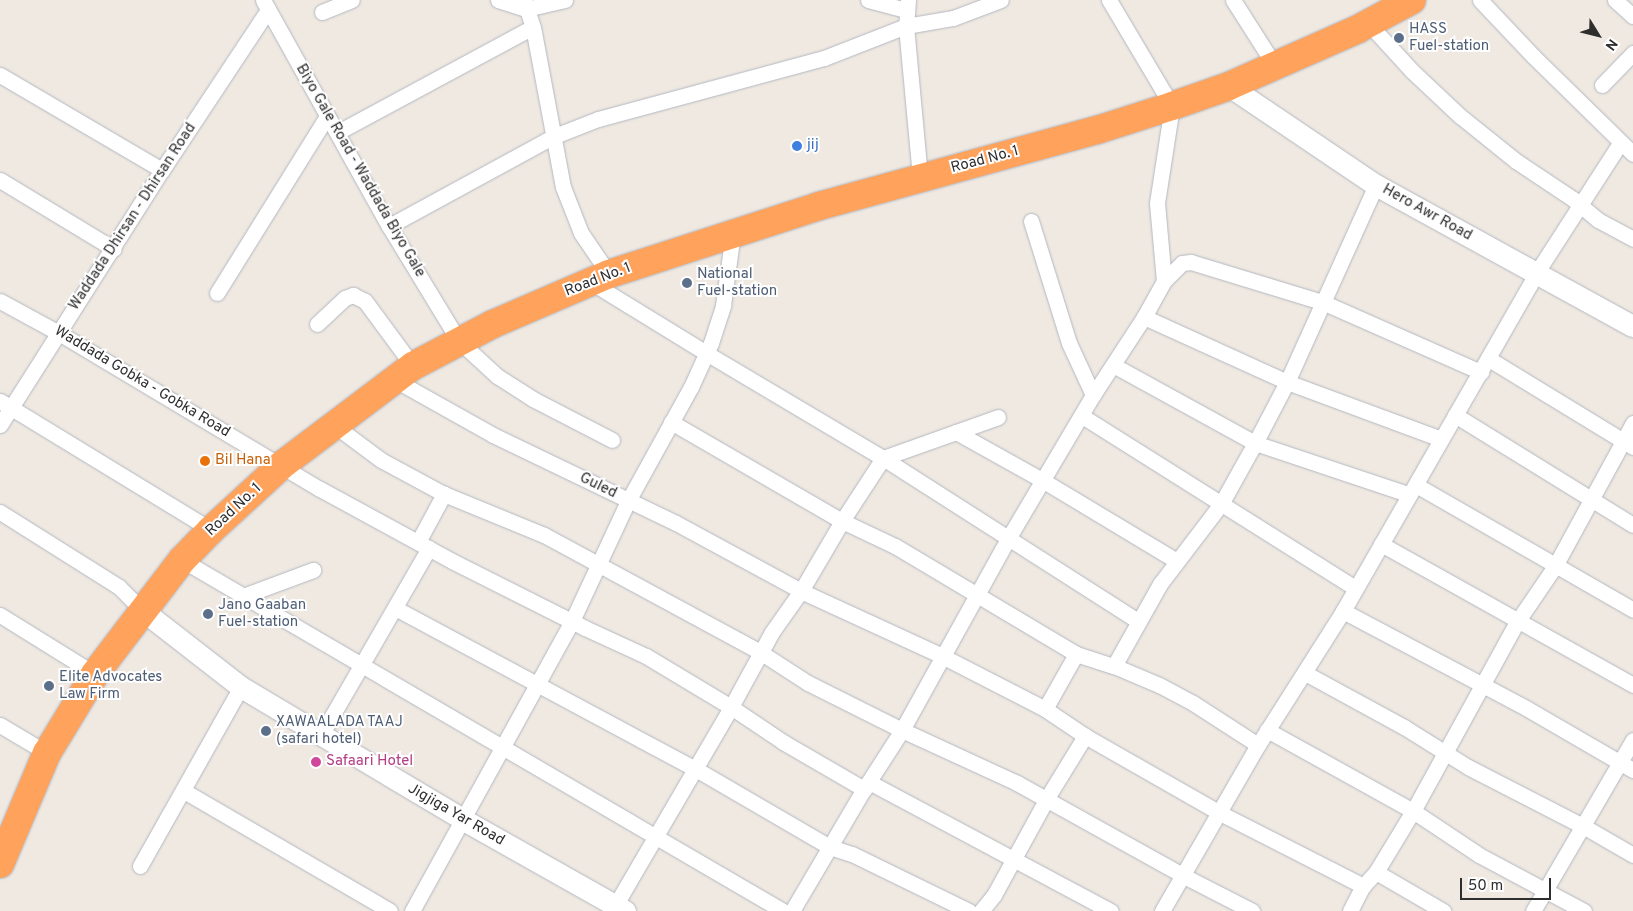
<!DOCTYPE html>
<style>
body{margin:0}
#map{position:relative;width:1633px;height:911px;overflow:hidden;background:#efe9e1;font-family:Overpass,sans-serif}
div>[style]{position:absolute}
.roads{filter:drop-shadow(0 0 1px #b4b7c1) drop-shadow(0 0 1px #b4b7c1)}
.street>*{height:15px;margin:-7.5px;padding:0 7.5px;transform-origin:7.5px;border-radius:7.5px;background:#fff}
.secondary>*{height:21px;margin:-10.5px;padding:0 10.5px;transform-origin:10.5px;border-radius:10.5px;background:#fff}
.highway>*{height:28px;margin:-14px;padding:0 14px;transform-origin:14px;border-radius:14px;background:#ffa35c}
.dots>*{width:14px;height:14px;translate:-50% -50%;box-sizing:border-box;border:2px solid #fff;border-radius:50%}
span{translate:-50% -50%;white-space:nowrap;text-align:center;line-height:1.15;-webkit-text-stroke:4px #fff;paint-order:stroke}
.service-label{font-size:15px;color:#4e5e75}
.left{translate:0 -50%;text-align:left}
.shop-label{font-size:15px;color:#366cbe}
.street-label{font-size:15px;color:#2e2e2e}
.food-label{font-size:15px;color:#c56008}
.hotel-label{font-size:15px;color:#b23c85}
.north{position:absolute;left:1573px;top:10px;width:50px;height:50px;-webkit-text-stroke:4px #fff;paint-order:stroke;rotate:126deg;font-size:14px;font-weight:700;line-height:20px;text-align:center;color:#2e2e2e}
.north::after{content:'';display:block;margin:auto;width:18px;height:22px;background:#2e2e2e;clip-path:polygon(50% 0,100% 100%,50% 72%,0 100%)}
.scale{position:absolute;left:1460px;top:878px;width:91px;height:22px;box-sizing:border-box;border:2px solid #2e2e2e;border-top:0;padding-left:6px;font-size:15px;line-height:18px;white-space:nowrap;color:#2e2e2e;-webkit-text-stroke:4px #fff;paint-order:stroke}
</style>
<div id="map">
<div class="roads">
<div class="street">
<div style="left:263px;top:0;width:259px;rotate:60.9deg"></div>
<div style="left:389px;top:226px;width:135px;rotate:58.7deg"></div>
<div style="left:459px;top:341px;width:52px;rotate:42.6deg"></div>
<div style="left:497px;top:376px;width:43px;rotate:32.6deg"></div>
<div style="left:533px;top:399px;width:89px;rotate:27.4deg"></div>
<div style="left:498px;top:0;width:29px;rotate:18deg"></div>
<div style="left:526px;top:9px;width:40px;rotate:-13deg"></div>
<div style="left:524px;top:0;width:28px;rotate:72deg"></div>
<div style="left:533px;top:27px;width:163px;rotate:79.4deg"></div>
<div style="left:563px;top:187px;width:49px;rotate:68.6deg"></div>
<div style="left:581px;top:233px;width:50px;rotate:55.7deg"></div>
<div style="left:868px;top:0;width:39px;rotate:15deg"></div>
<div style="left:908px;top:0;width:26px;rotate:94deg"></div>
<div style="left:906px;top:26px;width:152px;rotate:84.7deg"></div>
<div style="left:1109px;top:0;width:123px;rotate:59.3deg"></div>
<div style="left:1172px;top:106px;width:98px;rotate:98.8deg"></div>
<div style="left:1157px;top:203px;width:78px;rotate:84.9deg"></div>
<div style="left:1233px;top:0;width:78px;rotate:57.5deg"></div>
<div style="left:1480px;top:0;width:77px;rotate:46.6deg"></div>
<div style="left:1533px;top:56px;width:140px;rotate:44.4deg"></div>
<div style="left:1615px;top:0;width:24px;rotate:42deg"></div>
<div style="left:322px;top:12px;width:32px;rotate:-22deg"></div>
<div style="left:1368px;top:23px;width:65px;rotate:47.5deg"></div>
<div style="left:1412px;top:71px;width:66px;rotate:43.2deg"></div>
<div style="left:1460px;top:116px;width:72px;rotate:38.8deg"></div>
<div style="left:1516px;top:161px;width:69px;rotate:33.7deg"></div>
<div style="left:1573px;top:199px;width:33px;rotate:40deg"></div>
<div style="left:1598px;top:220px;width:40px;rotate:28deg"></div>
<div style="left:0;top:75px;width:188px;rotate:30.4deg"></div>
<div style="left:1602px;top:85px;width:45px;rotate:-45.9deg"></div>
<div style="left:338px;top:132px;width:221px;rotate:-28.3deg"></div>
<div style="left:0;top:180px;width:133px;rotate:31.2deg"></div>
<div style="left:1031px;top:221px;width:128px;rotate:72.7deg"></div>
<div style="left:1069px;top:343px;width:57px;rotate:65.2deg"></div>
<div style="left:389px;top:226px;width:186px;rotate:-28.6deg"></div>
<div style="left:552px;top:137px;width:49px;rotate:-21.4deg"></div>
<div style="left:598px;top:119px;width:234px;rotate:-15.1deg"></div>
<div style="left:824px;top:58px;width:88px;rotate:-21.3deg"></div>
<div style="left:906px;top:26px;width:48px;rotate:-9.7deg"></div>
<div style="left:953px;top:18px;width:51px;rotate:-20.6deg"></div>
<div style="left:589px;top:281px;width:137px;rotate:31.6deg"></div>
<div style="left:706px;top:353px;width:206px;rotate:30.7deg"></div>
<div style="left:883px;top:458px;width:303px;rotate:32.6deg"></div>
<div style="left:217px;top:293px;width:208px;rotate:-58.1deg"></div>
<div style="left:0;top:301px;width:67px;rotate:28.5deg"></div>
<div style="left:59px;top:333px;width:304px;rotate:30.9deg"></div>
<div style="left:320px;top:489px;width:150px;rotate:28.6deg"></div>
<div style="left:452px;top:561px;width:149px;rotate:26.7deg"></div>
<div style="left:585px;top:628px;width:67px;rotate:24.7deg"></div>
<div style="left:646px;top:656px;width:99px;rotate:31deg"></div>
<div style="left:731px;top:707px;width:63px;rotate:33.9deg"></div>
<div style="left:783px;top:742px;width:94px;rotate:30.1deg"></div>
<div style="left:1144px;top:317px;width:157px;rotate:24.4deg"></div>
<div style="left:1287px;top:382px;width:164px;rotate:20.3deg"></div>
<div style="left:317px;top:324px;width:38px;rotate:-43deg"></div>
<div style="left:345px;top:298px;width:9px;rotate:-21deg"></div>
<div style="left:353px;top:295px;width:13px;rotate:27deg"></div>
<div style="left:365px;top:301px;width:81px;rotate:53.6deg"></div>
<div style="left:1489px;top:359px;width:169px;rotate:31.4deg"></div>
<div style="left:1113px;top:365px;width:162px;rotate:28.8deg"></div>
<div style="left:1255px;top:443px;width:163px;rotate:18.5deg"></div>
<div style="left:395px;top:380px;width:112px;rotate:29.3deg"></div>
<div style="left:493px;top:435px;width:203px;rotate:25.7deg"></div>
<div style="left:676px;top:523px;width:142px;rotate:28.5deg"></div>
<div style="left:801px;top:591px;width:155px;rotate:24.7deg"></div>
<div style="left:942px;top:656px;width:116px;rotate:27.2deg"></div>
<div style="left:1045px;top:709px;width:48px;rotate:34deg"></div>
<div style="left:1085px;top:736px;width:155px;rotate:29.7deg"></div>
<div style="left:1220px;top:813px;width:161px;rotate:27deg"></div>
<div style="left:0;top:401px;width:247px;rotate:31.4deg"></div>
<div style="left:1455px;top:415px;width:209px;rotate:31.7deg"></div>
<div style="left:1082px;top:416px;width:323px;rotate:32.2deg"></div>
<div style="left:671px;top:422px;width:198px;rotate:30.1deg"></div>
<div style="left:842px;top:521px;width:75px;rotate:-56.9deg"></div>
<div style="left:883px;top:458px;width:122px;rotate:-19.6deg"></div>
<div style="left:0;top:425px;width:302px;rotate:-57.6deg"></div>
<div style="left:162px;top:170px;width:192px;rotate:-56.5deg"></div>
<div style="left:334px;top:425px;width:59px;rotate:36.7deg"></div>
<div style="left:381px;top:460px;width:72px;rotate:28.4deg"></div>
<div style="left:444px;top:494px;width:108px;rotate:22.3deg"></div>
<div style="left:544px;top:535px;width:246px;rotate:28.4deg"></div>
<div style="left:760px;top:652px;width:57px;rotate:32.9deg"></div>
<div style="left:808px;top:683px;width:105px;rotate:26.6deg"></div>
<div style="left:902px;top:730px;width:127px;rotate:24.7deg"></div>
<div style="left:1017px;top:783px;width:189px;rotate:29.1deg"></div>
<div style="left:1182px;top:875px;width:79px;rotate:27.2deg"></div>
<div style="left:956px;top:432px;width:98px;rotate:29.2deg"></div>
<div style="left:1042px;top:480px;width:157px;rotate:31deg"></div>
<div style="left:1416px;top:485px;width:250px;rotate:29.9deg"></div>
<div style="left:0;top:512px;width:141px;rotate:32.2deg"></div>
<div style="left:119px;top:587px;width:33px;rotate:45deg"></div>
<div style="left:418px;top:542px;width:55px;rotate:-61.6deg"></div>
<div style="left:1381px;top:544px;width:289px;rotate:29.2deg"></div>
<div style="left:182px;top:560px;width:696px;rotate:30.29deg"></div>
<div style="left:243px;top:596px;width:75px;rotate:-20.4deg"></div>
<div style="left:395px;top:608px;width:339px;rotate:28.2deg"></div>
<div style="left:694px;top:768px;width:157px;rotate:30.2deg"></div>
<div style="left:830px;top:847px;width:23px;rotate:18deg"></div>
<div style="left:852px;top:854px;width:130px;rotate:26deg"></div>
<div style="left:1343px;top:611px;width:207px;rotate:27.9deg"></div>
<div style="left:1526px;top:708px;width:124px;rotate:30.1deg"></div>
<div style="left:0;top:615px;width:112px;rotate:31.8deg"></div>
<div style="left:1305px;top:673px;width:113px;rotate:28.6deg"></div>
<div style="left:1404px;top:727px;width:75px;rotate:32deg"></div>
<div style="left:1468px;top:767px;width:129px;rotate:27.2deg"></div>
<div style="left:1583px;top:826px;width:58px;rotate:30.1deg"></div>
<div style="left:1045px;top:709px;width:63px;rotate:-60.6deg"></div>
<div style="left:0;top:725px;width:55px;rotate:30.8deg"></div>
<div style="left:1267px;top:730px;width:167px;rotate:29deg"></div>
<div style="left:1413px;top:811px;width:79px;rotate:33.7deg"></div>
<div style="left:1479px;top:855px;width:119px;rotate:28.1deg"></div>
<div style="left:321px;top:735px;width:216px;rotate:-60deg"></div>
<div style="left:1258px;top:745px;width:77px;rotate:-147.1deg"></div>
<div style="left:1193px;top:703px;width:38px;rotate:-152deg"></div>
<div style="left:1159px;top:685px;width:49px;rotate:-157.1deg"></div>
<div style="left:1114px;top:666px;width:94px;rotate:-60.7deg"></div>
<div style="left:1160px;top:584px;width:101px;rotate:-52.7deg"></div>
<div style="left:1221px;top:504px;width:70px;rotate:-60.9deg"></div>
<div style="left:1255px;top:443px;width:69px;rotate:-62.3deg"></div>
<div style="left:1287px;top:382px;width:216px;rotate:-65.7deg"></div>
<div style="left:869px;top:782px;width:274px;rotate:28.1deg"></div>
<div style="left:184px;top:791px;width:238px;rotate:30.2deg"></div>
<div style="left:140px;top:866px;width:206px;rotate:-60.6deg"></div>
<div style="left:1376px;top:872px;width:78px;rotate:30.2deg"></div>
<div style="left:412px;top:911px;width:331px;rotate:-61.1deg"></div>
<div style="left:572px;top:621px;width:132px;rotate:-65deg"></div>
<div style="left:628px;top:501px;width:130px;rotate:-61.1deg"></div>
<div style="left:691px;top:387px;width:48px;rotate:-65.6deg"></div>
<div style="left:711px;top:343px;width:40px;rotate:-72deg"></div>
<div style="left:723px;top:305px;width:73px;rotate:-82.1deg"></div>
<div style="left:612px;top:911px;width:236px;rotate:-59.7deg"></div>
<div style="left:731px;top:707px;width:85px;rotate:-61.3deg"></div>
<div style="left:772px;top:632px;width:50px;rotate:-54.7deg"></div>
<div style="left:801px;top:591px;width:81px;rotate:-59.6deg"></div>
<div style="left:842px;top:521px;width:59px;rotate:25.3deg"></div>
<div style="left:895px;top:546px;width:211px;rotate:30.8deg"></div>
<div style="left:1076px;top:654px;width:40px;rotate:18deg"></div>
<div style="left:792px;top:911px;width:142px;rotate:-59.5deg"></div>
<div style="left:864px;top:789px;width:70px;rotate:-57.2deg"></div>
<div style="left:902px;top:730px;width:221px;rotate:-61deg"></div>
<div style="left:1009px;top:537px;width:165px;rotate:-59.4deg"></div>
<div style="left:1093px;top:395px;width:93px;rotate:-56.8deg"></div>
<div style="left:1144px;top:317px;width:41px;rotate:-60.9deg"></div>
<div style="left:1164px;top:281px;width:25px;rotate:-45deg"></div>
<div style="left:1182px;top:263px;width:9px;rotate:-6deg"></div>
<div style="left:1191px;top:262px;width:137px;rotate:17deg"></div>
<div style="left:1322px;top:302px;width:174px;rotate:23.8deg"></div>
<div style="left:981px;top:911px;width:21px;rotate:-51deg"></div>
<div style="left:994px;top:895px;width:111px;rotate:-61.3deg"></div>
<div style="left:1047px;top:798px;width:73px;rotate:-58.5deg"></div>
<div style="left:1162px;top:911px;width:192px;rotate:-60deg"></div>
<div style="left:1258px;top:745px;width:159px;rotate:-57.6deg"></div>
<div style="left:1343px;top:611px;width:391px;rotate:-60.2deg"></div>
<div style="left:1537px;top:272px;width:153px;rotate:-57.2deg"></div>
<div style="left:1350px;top:911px;width:28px;rotate:-63deg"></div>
<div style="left:1363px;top:886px;width:19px;rotate:-47deg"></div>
<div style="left:1376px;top:872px;width:71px;rotate:-58.8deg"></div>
<div style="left:1413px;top:811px;width:216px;rotate:-61.2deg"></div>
<div style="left:1517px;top:622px;width:68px;rotate:-55.8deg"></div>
<div style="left:1555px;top:566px;width:163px;rotate:-61.4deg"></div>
<div style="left:1533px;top:911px;width:198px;rotate:-59.7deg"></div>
</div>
<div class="secondary">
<div style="left:1229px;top:86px;width:177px;rotate:34deg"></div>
<div style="left:1376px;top:185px;width:293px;rotate:28.8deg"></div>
<div style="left:142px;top:610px;width:125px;rotate:37.9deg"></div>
<div style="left:241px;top:687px;width:257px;rotate:30.8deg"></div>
<div style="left:462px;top:819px;width:187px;rotate:29.4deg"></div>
</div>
<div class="highway">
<div style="left:0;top:864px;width:121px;rotate:-67.1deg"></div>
<div style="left:47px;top:753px;width:92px;rotate:-58.7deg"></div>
<div style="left:95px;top:674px;width:143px;rotate:-52.7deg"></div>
<div style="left:182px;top:560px;width:42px;rotate:-46deg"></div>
<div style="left:211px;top:530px;width:96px;rotate:-42.5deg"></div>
<div style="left:282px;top:465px;width:164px;rotate:-37.1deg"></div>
<div style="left:413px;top:366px;width:90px;rotate:-27.7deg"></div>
<div style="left:493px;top:324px;width:126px;rotate:-23.3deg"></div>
<div style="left:609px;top:274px;width:221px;rotate:-17.9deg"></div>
<div style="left:819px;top:206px;width:288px;rotate:-15.3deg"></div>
<div style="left:1097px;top:130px;width:79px;rotate:-17.7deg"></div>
<div style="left:1172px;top:106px;width:60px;rotate:-19.3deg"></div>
<div style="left:1229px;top:86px;width:141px;rotate:-23.8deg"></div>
<div style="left:1358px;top:29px;width:61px;rotate:-28.2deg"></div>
</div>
</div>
<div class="dots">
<div style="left:1399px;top:38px;background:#5c6f8a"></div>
<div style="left:797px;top:146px;background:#3f7fe0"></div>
<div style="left:687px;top:283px;background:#5c6f8a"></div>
<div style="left:205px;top:461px;background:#e8710a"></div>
<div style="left:208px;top:614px;background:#5c6f8a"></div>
<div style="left:49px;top:686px;background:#5c6f8a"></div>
<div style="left:266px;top:731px;background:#5c6f8a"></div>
<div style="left:316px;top:762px;background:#d1479c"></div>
</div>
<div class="service-label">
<span class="left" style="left:1409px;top:38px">HASS<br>Fuel-station</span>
<span class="left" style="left:697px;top:283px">National<br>Fuel-station</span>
<span class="left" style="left:218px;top:614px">Jano Gaaban<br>Fuel-station</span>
<span class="left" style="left:59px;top:686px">Elite Advocates<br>Law Firm</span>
<span class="left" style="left:276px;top:731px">XAWAALADA TAAJ<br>(safari hotel)</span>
</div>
<div class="shop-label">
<span class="left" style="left:807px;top:146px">jij</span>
</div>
<div class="street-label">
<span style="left:985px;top:160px;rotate:-15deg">Road No. 1</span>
<span style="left:360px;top:171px;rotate:60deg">Biyo Gale Road - Waddada Biyo Gale</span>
<span style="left:1427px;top:213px;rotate:29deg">Hero Awr Road</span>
<span style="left:133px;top:217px;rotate:-57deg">Waddada Dhirsan - Dhirsan Road</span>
<span style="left:598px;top:280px;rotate:-21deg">Road No. 1</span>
<span style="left:142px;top:382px;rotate:31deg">Waddada Gobka - Gobka Road</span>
<span style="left:598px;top:486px;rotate:26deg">Guled</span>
<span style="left:234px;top:510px;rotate:-43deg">Road No. 1</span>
<span style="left:456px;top:815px;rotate:30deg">Jigjiga Yar Road</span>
</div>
<div class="food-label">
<span class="left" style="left:215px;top:461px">Bil Hana</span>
</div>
<div class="hotel-label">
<span class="left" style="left:326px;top:762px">Safaari Hotel</span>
</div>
<div class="north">N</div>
<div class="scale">50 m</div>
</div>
